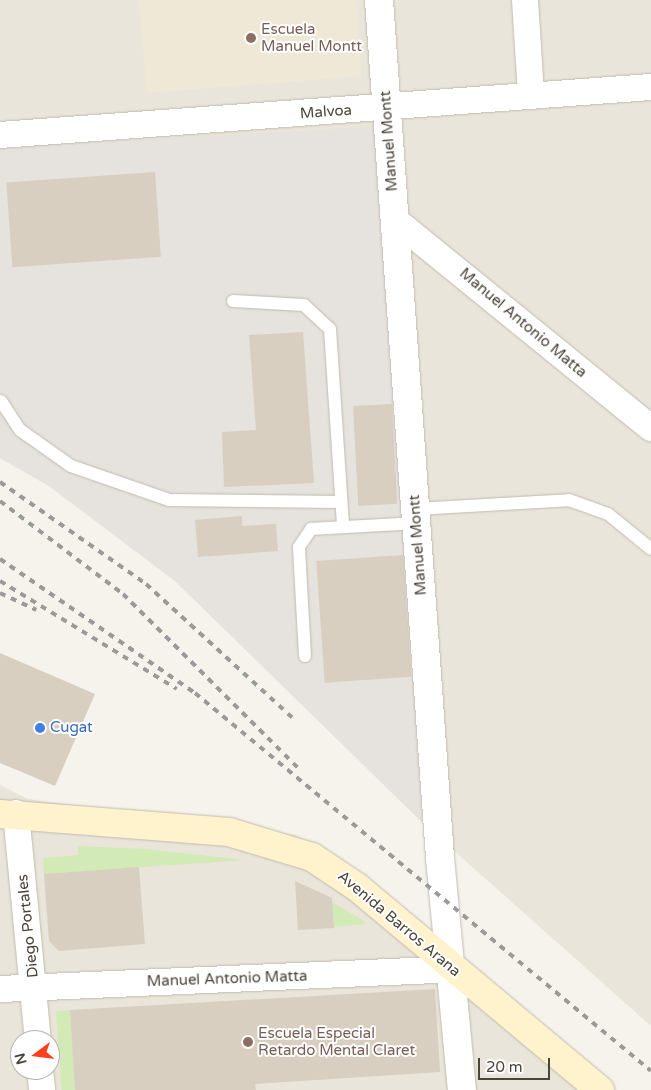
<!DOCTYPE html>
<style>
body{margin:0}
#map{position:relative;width:651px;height:1090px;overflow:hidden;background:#f6f3ec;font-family:"Varela Round",sans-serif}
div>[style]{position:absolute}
.residential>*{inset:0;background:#eae5da}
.industrial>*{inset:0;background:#e6e2dd}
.education>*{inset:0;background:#efe8d6}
.green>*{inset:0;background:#d2eab5;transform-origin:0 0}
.building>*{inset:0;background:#d8cfc1;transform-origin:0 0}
.roads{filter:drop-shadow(0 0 1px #c2bbae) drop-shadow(0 0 1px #c2bbae)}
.service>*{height:12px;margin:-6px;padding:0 6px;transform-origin:6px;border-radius:6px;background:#fff}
.minor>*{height:26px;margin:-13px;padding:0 13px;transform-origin:13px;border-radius:13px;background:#fff}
.tertiary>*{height:28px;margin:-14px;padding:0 14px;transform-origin:14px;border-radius:14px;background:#fff}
.secondary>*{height:28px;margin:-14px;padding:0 14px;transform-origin:14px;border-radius:14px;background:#fff3cd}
.rail>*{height:4px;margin-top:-2px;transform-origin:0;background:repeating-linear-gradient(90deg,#9a9a9a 0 6px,transparent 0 12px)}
.dots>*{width:14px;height:14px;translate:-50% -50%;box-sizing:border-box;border:2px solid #fff;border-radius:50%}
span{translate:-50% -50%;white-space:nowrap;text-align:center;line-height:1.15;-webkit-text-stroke:4px #fff;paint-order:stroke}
.education-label{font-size:15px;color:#785e54}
.left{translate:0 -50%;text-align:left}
.street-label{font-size:15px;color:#4b4439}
.shop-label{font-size:15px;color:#366cbe}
.north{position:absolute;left:10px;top:1030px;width:50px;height:50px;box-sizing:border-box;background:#fff;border:1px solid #b7b4b0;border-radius:50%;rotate:255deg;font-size:14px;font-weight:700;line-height:20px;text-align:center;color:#4b4439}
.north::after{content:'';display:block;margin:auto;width:18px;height:22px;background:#fc3f1d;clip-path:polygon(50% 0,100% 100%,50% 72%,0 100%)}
.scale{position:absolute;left:478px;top:1058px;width:72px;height:22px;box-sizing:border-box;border:2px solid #4b4439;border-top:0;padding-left:6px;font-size:15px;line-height:18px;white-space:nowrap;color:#4b4439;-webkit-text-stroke:4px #fff;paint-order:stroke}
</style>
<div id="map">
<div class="residential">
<div style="clip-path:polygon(0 0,651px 0,651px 1026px,425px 825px,175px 581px,49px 486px,0 458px)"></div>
<div style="clip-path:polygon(evenodd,0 785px,28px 799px,296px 835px,371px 883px,605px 1090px,0 1090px,0 785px,20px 1040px,50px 1040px,50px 1070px,20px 1070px,20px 1040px)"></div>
</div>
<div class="industrial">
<div style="clip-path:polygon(377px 127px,425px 825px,175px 581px,49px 486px,0 458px,0 147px)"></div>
</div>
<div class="education">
<div style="clip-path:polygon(139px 0,356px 0,361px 76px,147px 93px)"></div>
</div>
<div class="green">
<div style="clip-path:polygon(78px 846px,146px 849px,245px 860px,44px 874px,43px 858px,78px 855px)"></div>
<div style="clip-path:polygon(332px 902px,364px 921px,365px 924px,334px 927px)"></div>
<div style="left:70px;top:1010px;width:80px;height:14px;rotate:86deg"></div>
</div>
<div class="building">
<div style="left:155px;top:172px;width:85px;height:149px;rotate:86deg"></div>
<div style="clip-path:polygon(303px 332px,314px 483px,224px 487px,222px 432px,256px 430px,249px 335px)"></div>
<div style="left:392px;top:404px;width:100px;height:39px;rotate:87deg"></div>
<div style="clip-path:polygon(242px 516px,242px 526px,276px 524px,278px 551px,198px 557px,195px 520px)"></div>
<div style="left:403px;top:555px;width:122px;height:87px;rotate:86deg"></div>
<div style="clip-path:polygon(0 653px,95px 694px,55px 786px,0 763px)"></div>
<div style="clip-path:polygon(139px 867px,145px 944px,59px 951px,49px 941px,44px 874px)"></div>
<div style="clip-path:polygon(295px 881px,332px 898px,334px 928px,298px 930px)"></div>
<div style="clip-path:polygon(435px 989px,440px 1072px,255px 1084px,256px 1090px,75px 1090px,70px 1010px)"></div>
</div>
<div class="roads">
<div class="service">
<div style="left:233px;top:301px;width:71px;rotate:3.2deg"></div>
<div style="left:304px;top:305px;width:35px;rotate:43deg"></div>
<div style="left:330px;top:329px;width:198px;rotate:86.2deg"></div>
<div style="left:1px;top:401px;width:35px;rotate:57deg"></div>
<div style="left:20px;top:430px;width:62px;rotate:35.2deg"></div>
<div style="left:71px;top:466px;width:104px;rotate:19.1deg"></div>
<div style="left:169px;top:500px;width:172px;rotate:0.7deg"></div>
<div style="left:415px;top:509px;width:154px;rotate:-3.3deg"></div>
<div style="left:569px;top:500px;width:41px;rotate:19.7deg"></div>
<div style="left:608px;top:514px;width:55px;rotate:39.1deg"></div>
<div style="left:305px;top:656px;width:109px;rotate:-93.2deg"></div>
<div style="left:299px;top:547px;width:22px;rotate:-56deg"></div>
<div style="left:311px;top:529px;width:106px;rotate:-3.2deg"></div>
</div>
<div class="minor">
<div style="left:525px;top:0;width:96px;rotate:86.4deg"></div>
<div style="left:0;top:135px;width:653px;rotate:-4.22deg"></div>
<div style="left:395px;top:220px;width:330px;rotate:39.1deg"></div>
<div style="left:16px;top:813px;width:228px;rotate:84.5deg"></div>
<div style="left:0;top:989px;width:454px;rotate:-2.5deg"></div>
<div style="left:40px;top:1070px;width:20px;rotate:84deg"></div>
</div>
<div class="tertiary">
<div style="left:379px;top:0;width:860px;rotate:85.93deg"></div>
<div style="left:440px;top:858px;width:233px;rotate:84.6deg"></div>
</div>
<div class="secondary">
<div style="left:0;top:814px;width:230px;rotate:4.5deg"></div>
<div style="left:229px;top:832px;width:87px;rotate:16.8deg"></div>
<div style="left:312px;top:857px;width:54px;rotate:33.7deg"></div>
<div style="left:357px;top:887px;width:317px;rotate:39.9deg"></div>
</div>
</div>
<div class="rail">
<div style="left:0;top:482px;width:178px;rotate:34.9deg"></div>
<div style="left:146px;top:584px;width:202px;rotate:42.4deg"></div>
<div style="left:0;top:501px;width:154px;rotate:37.1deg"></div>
<div style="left:123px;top:594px;width:247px;rotate:44.8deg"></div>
<div style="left:0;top:559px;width:237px;rotate:34.5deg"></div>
<div style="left:195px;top:693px;width:592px;rotate:39.66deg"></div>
<div style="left:0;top:581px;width:207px;rotate:31.4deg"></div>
<div style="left:0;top:593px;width:40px;rotate:25deg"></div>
</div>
<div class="dots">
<div style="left:251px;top:38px;background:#8d6e63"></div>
<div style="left:40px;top:728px;background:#3f7fe0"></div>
<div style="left:248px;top:1042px;background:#8d6e63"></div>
</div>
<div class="education-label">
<span class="left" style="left:261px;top:38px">Escuela<br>Manuel Montt</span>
<span class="left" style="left:258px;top:1042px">Escuela Especial<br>Retardo Mental Claret</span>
</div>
<div class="street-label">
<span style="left:326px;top:112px;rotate:-4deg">Malvoa</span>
<span style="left:389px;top:141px;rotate:-94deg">Manuel Montt</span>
<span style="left:523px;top:323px;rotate:40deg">Manuel Antonio Matta</span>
<span style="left:418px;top:545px;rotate:-94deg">Manuel Montt</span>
<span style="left:399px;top:924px;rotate:40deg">Avenida Barros Arana</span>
<span style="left:28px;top:926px;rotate:-96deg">Diego Portales</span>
<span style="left:227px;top:979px;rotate:-2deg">Manuel Antonio Matta</span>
</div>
<div class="shop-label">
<span class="left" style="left:50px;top:728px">Cugat</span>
</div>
<div class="north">N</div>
<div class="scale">20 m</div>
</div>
